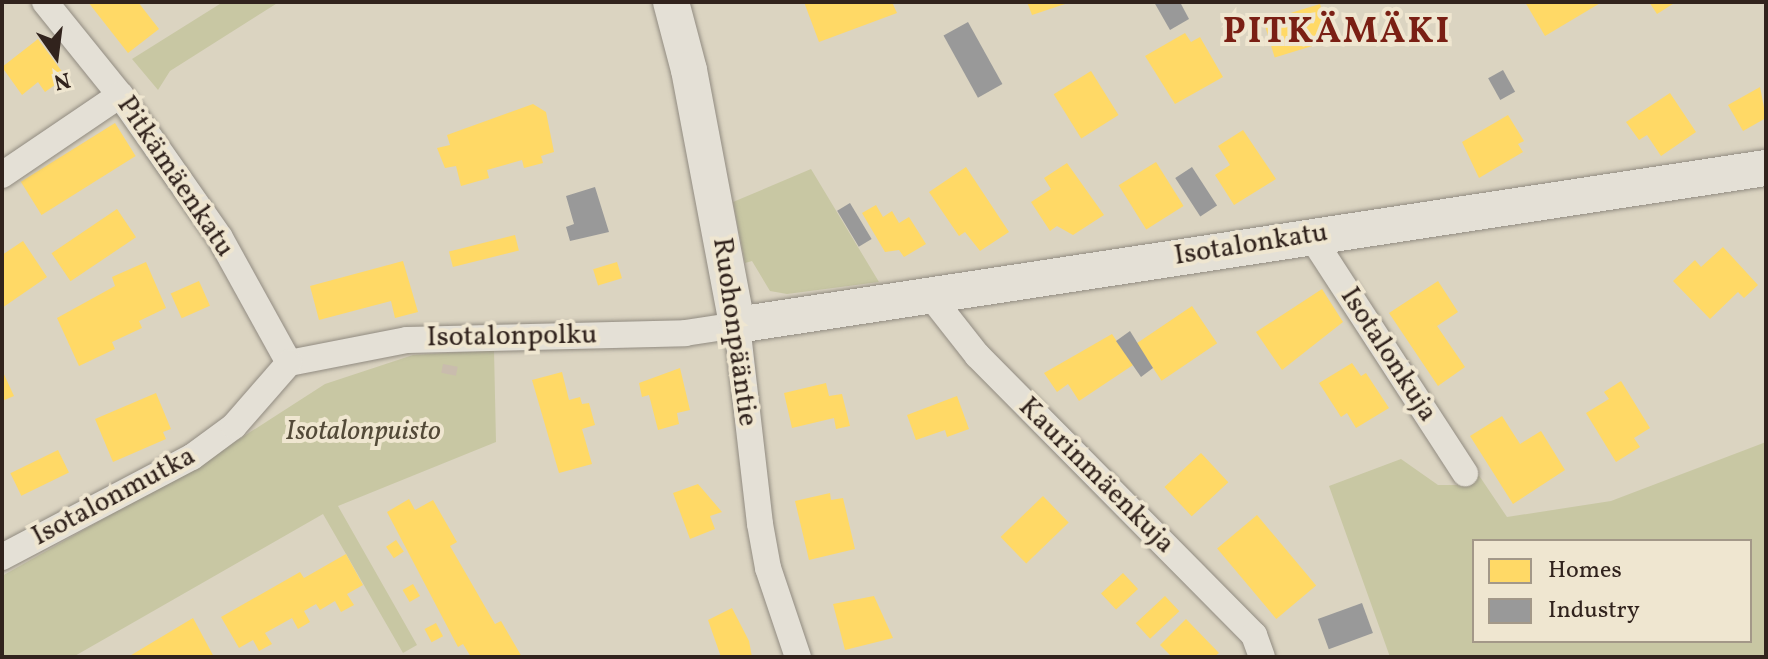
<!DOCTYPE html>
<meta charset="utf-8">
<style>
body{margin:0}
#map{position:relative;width:1768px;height:659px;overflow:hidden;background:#dbd4c1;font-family:Vollkorn,serif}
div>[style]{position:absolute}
.green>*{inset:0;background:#c8c7a3}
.homes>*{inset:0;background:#ffd966;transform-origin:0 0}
.industry>*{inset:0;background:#999;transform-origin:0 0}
.building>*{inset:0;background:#c9bcad;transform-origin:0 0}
.roads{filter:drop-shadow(0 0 2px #918b81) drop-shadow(0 0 2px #918b81)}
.street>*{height:26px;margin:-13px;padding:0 13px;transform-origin:13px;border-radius:13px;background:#e4e0d6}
.secondary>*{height:36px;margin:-18px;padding:0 18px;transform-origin:18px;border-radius:18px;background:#e4e0d6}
span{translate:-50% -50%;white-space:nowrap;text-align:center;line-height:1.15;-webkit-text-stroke:8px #efe6d0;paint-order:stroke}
.street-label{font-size:28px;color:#31231d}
.park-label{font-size:28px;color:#534a38;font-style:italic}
.district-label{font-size:36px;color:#7a1f14;font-weight:700;letter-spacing:2px}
.frame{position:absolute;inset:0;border:4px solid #31231d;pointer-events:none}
.legend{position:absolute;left:1472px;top:539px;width:280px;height:104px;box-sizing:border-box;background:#efe6d0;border:2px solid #a39888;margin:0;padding:10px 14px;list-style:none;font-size:24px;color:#31231d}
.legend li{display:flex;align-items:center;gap:16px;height:40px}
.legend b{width:40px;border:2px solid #a39888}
.north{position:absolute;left:16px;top:16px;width:80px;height:80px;-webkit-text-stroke:6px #efe6d0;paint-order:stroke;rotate:166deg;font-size:22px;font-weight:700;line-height:32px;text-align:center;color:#31231d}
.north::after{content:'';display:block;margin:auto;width:28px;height:36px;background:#31231d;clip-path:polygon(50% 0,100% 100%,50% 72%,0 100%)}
</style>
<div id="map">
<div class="green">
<div style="clip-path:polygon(223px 2px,279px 2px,170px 71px,158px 90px,132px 59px)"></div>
<div style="clip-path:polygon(811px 169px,879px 282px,787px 294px,770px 291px,752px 261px,745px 263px,733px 202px)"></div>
<div style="clip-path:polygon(494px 350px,496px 442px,338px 506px,417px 645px,403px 653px,323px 514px,73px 657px,2px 657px,2px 576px,199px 465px,325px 384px,413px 355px)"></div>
<div style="clip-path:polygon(evenodd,1766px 442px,1766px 657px,1390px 657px,1329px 486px,1401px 459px,1438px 485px,1459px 485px,1478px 474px,1507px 517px,1611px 501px,1766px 442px,1474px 541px,1750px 541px,1750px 641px,1474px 641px,1474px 541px)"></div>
</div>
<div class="homes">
<div style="clip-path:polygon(88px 2px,138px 2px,159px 29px,128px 53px)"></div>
<div style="clip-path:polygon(804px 2px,892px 2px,897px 13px,819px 42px)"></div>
<div style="clip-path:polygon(1027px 2px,1068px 2px,1068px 3px,1032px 15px)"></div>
<div style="clip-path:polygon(1525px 2px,1602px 2px,1545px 36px)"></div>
<div style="clip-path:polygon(1649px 2px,1676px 2px,1657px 14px)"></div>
<div style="left:1320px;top:4px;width:38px;height:59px;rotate:73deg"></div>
<div style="clip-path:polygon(1185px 33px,1191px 42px,1200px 37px,1223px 77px,1175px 104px,1145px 56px)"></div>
<div style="clip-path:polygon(38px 39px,66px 77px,45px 92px,38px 82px,22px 95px,2px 67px)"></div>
<div style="left:1091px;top:71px;width:52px;height:44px;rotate:58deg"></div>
<div style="clip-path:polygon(1760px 87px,1766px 118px,1743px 131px,1728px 105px)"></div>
<div style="clip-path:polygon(1670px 93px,1696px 132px,1661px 156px,1647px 135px,1639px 140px,1626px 122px)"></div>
<div style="clip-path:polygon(533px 104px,546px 112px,554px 152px,541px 156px,543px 163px,524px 168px,522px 160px,487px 170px,489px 178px,461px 186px,456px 166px,445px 168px,437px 148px,450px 145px,447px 135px)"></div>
<div style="clip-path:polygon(1508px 115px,1524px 141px,1518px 144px,1523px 152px,1479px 178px,1462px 142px)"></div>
<div style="left:115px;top:123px;width:39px;height:111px;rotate:58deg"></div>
<div style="clip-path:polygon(1243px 130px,1276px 179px,1234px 205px,1215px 175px,1230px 165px,1218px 146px)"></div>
<div style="left:1156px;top:162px;width:52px;height:44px;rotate:58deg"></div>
<div style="clip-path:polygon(1067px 163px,1104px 215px,1073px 235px,1057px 226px,1050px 231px,1031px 202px,1051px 189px,1044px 178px)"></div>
<div style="clip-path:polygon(966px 167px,1009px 232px,980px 251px,965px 232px,959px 236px,929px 192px)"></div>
<div style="clip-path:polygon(876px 205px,883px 217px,892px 211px,899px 223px,909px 217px,926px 244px,904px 257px,899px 250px,885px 252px,862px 213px)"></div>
<div style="left:117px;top:209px;width:34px;height:79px;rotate:56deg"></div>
<div style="left:515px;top:235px;width:16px;height:68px;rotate:76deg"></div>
<div style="clip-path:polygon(23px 241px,47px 277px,2px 308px,2px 255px)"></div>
<div style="clip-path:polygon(1723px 247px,1758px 285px,1744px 298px,1738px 292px,1710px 319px,1673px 281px,1695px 260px,1701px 267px)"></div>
<div style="clip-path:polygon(403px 261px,418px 312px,395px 318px,391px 301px,319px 320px,310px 286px)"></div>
<div style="clip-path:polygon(146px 262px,166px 308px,139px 321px,142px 328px,112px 342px,115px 349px,79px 366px,57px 318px,115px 286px,112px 277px)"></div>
<div style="left:617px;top:262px;width:17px;height:25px;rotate:73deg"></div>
<div style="left:199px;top:281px;width:27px;height:31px;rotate:66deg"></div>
<div style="clip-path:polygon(1438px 281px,1458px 312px,1437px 326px,1465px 367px,1438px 386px,1389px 313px)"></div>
<div style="clip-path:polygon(1322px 289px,1343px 322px,1282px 370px,1256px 332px)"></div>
<div style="left:1192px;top:306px;width:45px;height:67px;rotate:56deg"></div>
<div style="clip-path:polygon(1112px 334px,1133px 365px,1079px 401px,1068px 384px,1057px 392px,1044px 373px)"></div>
<div style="clip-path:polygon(1352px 363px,1361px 376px,1366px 373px,1389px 408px,1356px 428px,1347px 413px,1341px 417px,1319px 383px)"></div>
<div style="clip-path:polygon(680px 368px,690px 410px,677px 413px,679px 424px,658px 430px,649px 395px,642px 397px,639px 383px)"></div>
<div style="clip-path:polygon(2px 370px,14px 396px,2px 401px)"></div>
<div style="clip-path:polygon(562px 372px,569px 400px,580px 397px,582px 404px,589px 403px,595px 425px,582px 429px,592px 464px,559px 473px,532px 380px)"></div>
<div style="clip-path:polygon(1621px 381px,1650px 428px,1634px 438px,1640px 447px,1616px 462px,1586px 413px,1609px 399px,1604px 392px)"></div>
<div style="clip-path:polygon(826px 383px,829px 396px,842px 394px,850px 426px,836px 429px,834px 418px,792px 428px,784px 393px)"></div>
<div style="clip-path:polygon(156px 393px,171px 429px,163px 432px,166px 439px,113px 462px,95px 419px)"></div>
<div style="clip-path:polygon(957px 396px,969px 429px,947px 437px,945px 430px,916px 440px,907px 415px)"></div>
<div style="clip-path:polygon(1502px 416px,1520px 444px,1541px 431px,1565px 470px,1513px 504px,1470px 436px)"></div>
<div style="left:58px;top:450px;width:25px;height:53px;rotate:64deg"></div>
<div style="left:1201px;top:453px;width:40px;height:50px;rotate:47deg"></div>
<div style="clip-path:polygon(698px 484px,722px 512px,710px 516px,715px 529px,690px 539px,673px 493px)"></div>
<div style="clip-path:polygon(830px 493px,831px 500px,843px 498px,855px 549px,809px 560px,795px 501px)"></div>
<div style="left:1043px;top:496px;width:37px;height:59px;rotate:46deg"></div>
<div style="clip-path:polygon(409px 499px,415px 510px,433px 500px,457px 542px,450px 546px,495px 624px,501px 621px,522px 657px,471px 657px,463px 644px,458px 647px,387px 512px)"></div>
<div style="left:1257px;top:515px;width:92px;height:52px;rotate:50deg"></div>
<div style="left:396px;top:540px;width:14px;height:12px;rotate:56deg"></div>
<div style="clip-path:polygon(346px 554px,363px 585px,347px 594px,354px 605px,341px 612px,335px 601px,320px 610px,316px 604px,304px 611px,310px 622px,298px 629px,292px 618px,265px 633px,272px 644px,259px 651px,253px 640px,239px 648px,221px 617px,300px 572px,304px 578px)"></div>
<div style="left:1123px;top:573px;width:22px;height:30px;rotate:47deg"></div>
<div style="left:413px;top:584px;width:14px;height:12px;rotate:60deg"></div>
<div style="clip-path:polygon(874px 596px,893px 638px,845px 650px,833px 604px)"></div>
<div style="left:1165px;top:596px;width:21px;height:40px;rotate:47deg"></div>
<div style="clip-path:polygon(732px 608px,749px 641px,752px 657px,721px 657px,708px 620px)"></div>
<div style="clip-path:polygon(193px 618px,214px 657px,128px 657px)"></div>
<div style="clip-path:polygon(1186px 619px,1219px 653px,1214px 657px,1172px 657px,1160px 645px)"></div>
<div style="left:436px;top:623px;width:15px;height:13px;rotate:62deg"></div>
</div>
<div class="industry">
<div style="clip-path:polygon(1154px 2px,1180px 2px,1189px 19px,1170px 30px)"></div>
<div style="left:968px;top:22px;width:71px;height:28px;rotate:61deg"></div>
<div style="left:1503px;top:70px;width:25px;height:17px;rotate:61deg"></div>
<div style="left:1192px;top:167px;width:46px;height:20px;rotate:57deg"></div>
<div style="clip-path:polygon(595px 187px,609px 232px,570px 241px,566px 227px,574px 224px,566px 196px)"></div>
<div style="left:850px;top:203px;width:42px;height:15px;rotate:59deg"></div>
<div style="clip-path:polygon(1130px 331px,1153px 368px,1141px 377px,1116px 341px)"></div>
<div style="left:1362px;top:603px;width:32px;height:47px;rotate:70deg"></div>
</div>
<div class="building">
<div style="left:443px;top:364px;width:15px;height:9px;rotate:11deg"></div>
</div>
<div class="roads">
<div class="street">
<div style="left:45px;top:2px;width:119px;rotate:51.1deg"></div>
<div style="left:120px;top:95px;width:174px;rotate:55deg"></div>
<div style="left:220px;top:238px;width:143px;rotate:61.1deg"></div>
<div style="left:2px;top:175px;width:143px;rotate:-34.1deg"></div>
<div style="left:1311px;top:236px;width:283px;rotate:57deg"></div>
<div style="left:929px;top:294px;width:78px;rotate:51.8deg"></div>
<div style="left:977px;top:355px;width:394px;rotate:45.3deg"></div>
<div style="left:1254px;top:635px;width:23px;rotate:70deg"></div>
<div style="left:289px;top:363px;width:120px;rotate:-11deg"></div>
<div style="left:407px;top:340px;width:278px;rotate:-1.4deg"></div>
<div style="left:685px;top:333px;width:53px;rotate:-8.7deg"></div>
<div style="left:737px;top:325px;width:200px;rotate:83.4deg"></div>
<div style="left:760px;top:524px;width:45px;rotate:79.7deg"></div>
<div style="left:768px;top:568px;width:94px;rotate:71.4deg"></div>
<div style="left:2px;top:557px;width:215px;rotate:-27.8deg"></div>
<div style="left:192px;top:457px;width:52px;rotate:-36.4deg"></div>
<div style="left:234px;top:426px;width:84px;rotate:-48.9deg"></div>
</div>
<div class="secondary">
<div style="left:671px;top:2px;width:70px;rotate:75.2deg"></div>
<div style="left:689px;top:70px;width:259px;rotate:79.3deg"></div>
<div style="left:737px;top:325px;width:1041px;rotate:-8.68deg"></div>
</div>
</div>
<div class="street-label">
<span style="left:175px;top:177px;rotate:56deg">Pitkämäenkatu</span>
<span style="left:1251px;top:245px;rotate:-9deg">Isotalonkatu</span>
<span style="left:734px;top:332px;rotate:82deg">Ruohonpääntie</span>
<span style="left:512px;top:337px;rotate:-1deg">Isotalonpolku</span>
<span style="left:1388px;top:355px;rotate:57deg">Isotalonkuja</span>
<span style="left:1096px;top:476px;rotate:45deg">Kaurinmäenkuja</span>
<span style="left:114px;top:497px;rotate:-28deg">Isotalonmutka</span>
</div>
<div class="park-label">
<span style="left:363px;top:432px">Isotalonpuisto</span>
</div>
<div class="district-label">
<span style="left:1337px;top:34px">PITKÄMÄKI</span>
</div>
<div class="frame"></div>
<ul class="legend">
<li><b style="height:22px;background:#ffd966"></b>Homes</li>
<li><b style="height:22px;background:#999"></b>Industry</li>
</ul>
<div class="north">N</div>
</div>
